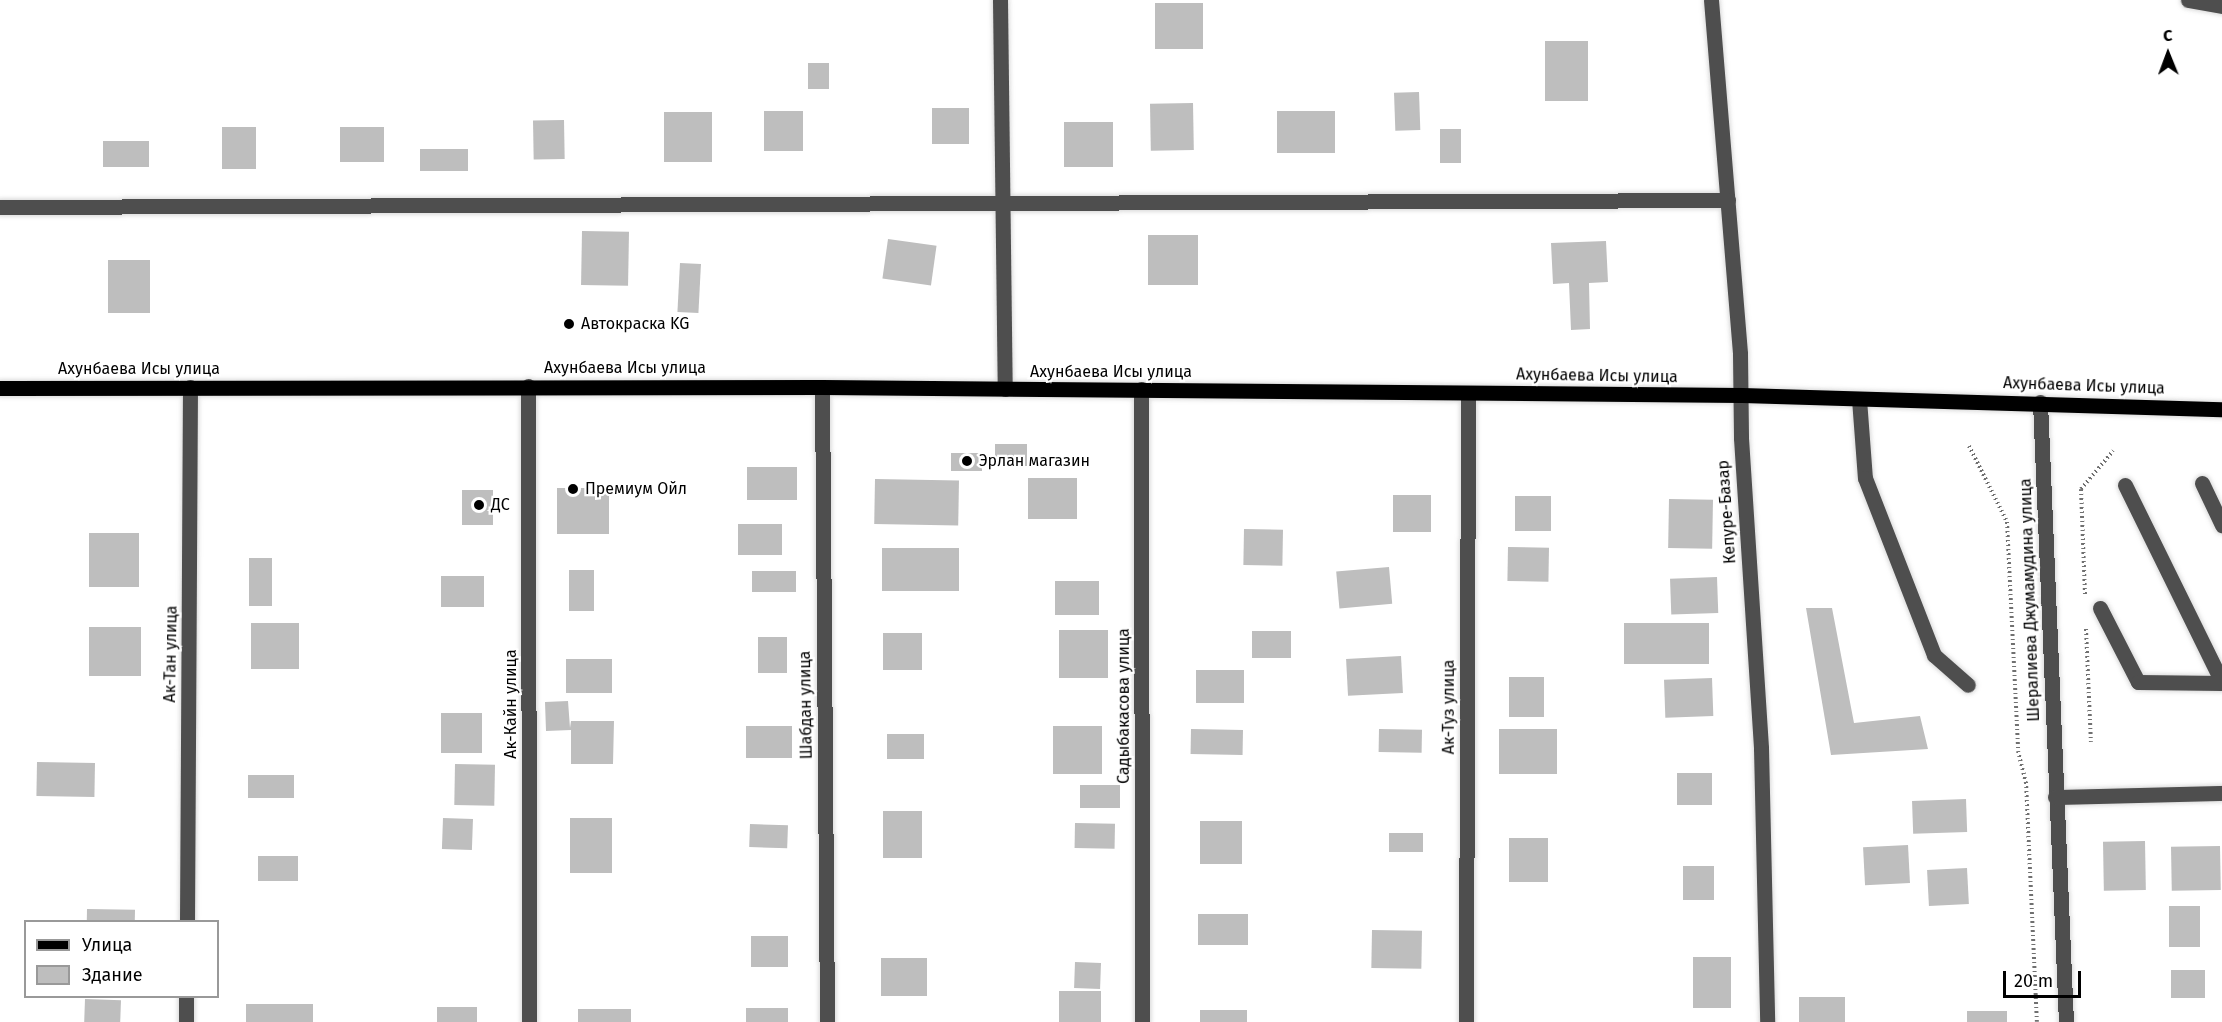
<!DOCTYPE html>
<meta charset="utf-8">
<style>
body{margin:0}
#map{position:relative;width:2222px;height:1022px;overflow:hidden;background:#fff;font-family:"Fira Sans",sans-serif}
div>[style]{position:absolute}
.building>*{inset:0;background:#bebebe;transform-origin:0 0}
.path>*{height:4px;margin-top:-2px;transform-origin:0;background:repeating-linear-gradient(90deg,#707070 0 1.5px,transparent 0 4.5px)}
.roads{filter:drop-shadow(0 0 2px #dbdbdb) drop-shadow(0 0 2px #dbdbdb)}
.minor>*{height:15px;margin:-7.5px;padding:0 7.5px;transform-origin:7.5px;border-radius:7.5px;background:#4e4e4e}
.major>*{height:15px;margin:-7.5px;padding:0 7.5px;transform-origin:7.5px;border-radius:7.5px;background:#000}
.dots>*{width:16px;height:16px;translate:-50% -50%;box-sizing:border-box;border:3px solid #fff;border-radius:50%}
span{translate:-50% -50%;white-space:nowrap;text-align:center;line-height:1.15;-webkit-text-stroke:4.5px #fff;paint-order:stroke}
.poi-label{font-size:16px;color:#000}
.left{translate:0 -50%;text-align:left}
.street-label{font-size:16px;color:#000}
.legend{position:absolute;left:24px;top:920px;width:195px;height:78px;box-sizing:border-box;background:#fff;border:2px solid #999;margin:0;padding:8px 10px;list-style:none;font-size:18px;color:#000}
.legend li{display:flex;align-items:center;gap:12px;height:30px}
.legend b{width:30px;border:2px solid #999}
.north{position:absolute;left:2138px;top:24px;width:60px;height:60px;-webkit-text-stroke:4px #fff;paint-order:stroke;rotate:359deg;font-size:16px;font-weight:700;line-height:24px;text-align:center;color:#000}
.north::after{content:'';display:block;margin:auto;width:21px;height:27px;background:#000;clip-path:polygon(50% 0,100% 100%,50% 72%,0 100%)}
.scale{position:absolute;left:2003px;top:971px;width:78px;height:27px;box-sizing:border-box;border:3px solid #000;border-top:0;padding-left:8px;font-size:18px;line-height:21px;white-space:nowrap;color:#000;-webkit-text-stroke:4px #fff;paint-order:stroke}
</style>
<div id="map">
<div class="building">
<div style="left:1155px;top:3px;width:48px;height:46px"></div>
<div style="left:1545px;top:41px;width:43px;height:60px"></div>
<div style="left:808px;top:63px;width:21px;height:26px"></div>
<div style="left:1419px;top:92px;width:38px;height:25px;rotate:88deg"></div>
<div style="left:1193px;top:103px;width:47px;height:43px;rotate:89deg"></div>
<div style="left:969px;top:108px;width:36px;height:37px;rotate:90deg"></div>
<div style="left:764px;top:111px;width:39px;height:40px"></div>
<div style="left:1277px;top:111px;width:58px;height:42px"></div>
<div style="left:664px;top:112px;width:48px;height:50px"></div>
<div style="left:564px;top:120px;width:39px;height:31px;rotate:89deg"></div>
<div style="left:1064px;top:122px;width:49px;height:45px"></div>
<div style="left:256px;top:127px;width:42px;height:34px;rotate:90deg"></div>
<div style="left:340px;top:127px;width:44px;height:35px"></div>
<div style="left:1461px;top:129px;width:34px;height:21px;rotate:90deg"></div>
<div style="left:149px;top:141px;width:26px;height:46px;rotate:90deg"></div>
<div style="left:420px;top:149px;width:48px;height:22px"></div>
<div style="left:582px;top:231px;width:47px;height:54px;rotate:1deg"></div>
<div style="left:1148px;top:235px;width:50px;height:50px"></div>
<div style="left:888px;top:239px;width:49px;height:40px;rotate:8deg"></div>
<div style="clip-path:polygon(1606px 241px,1608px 282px,1589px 283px,1590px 329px,1571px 330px,1569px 283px,1553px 284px,1551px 243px)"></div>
<div style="left:108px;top:260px;width:42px;height:53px"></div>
<div style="left:680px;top:263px;width:21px;height:49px;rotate:3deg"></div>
<div style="left:995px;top:444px;width:32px;height:22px"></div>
<div style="left:951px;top:453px;width:31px;height:18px"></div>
<div style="left:747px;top:467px;width:50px;height:33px"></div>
<div style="left:1028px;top:478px;width:49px;height:41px"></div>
<div style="left:875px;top:479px;width:84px;height:45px;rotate:1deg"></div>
<div style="left:609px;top:488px;width:46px;height:52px;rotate:90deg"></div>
<div style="left:462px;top:490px;width:31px;height:35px"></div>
<div style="left:1393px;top:495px;width:38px;height:37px"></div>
<div style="left:1515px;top:496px;width:36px;height:35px"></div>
<div style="left:1669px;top:499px;width:44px;height:49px;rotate:1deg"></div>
<div style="left:738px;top:524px;width:44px;height:31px"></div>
<div style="left:1244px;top:529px;width:39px;height:36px;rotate:1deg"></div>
<div style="left:89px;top:533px;width:50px;height:54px"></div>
<div style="left:1508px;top:547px;width:41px;height:34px;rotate:1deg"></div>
<div style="left:882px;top:548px;width:77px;height:43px"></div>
<div style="left:249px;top:558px;width:23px;height:48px"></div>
<div style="left:1389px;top:567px;width:37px;height:53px;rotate:85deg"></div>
<div style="left:569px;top:570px;width:25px;height:41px"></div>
<div style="left:752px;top:571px;width:44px;height:21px"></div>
<div style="left:441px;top:576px;width:43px;height:31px"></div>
<div style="left:1717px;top:577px;width:36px;height:47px;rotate:88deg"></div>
<div style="left:1055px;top:581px;width:44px;height:34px"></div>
<div style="clip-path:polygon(1806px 608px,1832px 608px,1854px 723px,1920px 716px,1928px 749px,1831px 755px)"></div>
<div style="left:251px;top:623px;width:48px;height:46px"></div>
<div style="left:1624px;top:623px;width:85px;height:41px"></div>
<div style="left:89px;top:627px;width:52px;height:49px"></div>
<div style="left:1059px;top:630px;width:49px;height:48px"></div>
<div style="left:1252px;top:631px;width:39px;height:27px"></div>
<div style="left:883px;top:633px;width:39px;height:37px"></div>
<div style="left:758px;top:637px;width:29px;height:36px"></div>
<div style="left:1401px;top:656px;width:37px;height:55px;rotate:87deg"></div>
<div style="left:566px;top:659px;width:46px;height:34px"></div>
<div style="left:1244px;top:670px;width:33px;height:48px;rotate:90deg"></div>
<div style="left:1509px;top:677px;width:35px;height:40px"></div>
<div style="left:1712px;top:678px;width:38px;height:48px;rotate:88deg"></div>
<div style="clip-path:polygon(568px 701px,570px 728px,571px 721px,614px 721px,613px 764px,571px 764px,571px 730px,546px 731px,545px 702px)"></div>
<div style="left:441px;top:713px;width:41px;height:40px"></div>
<div style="left:746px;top:726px;width:46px;height:32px"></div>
<div style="left:1053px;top:726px;width:49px;height:48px"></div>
<div style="left:1191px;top:729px;width:52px;height:25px;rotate:1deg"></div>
<div style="left:1379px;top:729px;width:43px;height:23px;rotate:1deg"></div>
<div style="left:1499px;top:729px;width:58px;height:45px"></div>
<div style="left:887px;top:734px;width:37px;height:25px"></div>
<div style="left:37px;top:762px;width:58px;height:34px;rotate:1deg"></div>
<div style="left:455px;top:764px;width:40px;height:41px;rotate:1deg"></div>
<div style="left:1677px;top:773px;width:35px;height:32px"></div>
<div style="left:248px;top:775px;width:46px;height:23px"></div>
<div style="left:1080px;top:785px;width:40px;height:23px"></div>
<div style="left:1966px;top:799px;width:33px;height:54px;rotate:88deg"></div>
<div style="left:883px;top:811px;width:39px;height:47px"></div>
<div style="left:443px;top:818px;width:30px;height:31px;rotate:2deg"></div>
<div style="left:570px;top:818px;width:42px;height:55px"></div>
<div style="left:1200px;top:821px;width:42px;height:43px"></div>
<div style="left:1075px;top:823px;width:40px;height:25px;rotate:1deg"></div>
<div style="left:750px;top:824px;width:38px;height:23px;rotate:2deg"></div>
<div style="left:1389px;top:833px;width:34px;height:19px"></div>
<div style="left:1509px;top:838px;width:39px;height:44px"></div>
<div style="left:2145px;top:841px;width:49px;height:42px;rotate:89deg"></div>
<div style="left:1908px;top:845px;width:38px;height:45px;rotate:87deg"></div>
<div style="left:2220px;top:846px;width:44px;height:49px;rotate:89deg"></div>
<div style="left:258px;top:856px;width:40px;height:25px"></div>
<div style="left:1683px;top:866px;width:31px;height:34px"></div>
<div style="left:1967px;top:868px;width:36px;height:40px;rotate:87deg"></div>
<div style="left:2169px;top:906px;width:31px;height:41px"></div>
<div style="left:87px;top:909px;width:48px;height:13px;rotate:1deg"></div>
<div style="left:1198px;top:914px;width:50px;height:31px"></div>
<div style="left:1372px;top:930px;width:50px;height:38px;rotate:1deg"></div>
<div style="left:751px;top:936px;width:37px;height:31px"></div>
<div style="left:1693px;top:957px;width:38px;height:51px"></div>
<div style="left:881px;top:958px;width:46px;height:38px"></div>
<div style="left:1075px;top:962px;width:26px;height:26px;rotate:2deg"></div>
<div style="left:2171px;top:970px;width:34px;height:28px"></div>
<div style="left:1059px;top:991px;width:42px;height:31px"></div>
<div style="left:1799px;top:997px;width:46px;height:25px"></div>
<div style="left:85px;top:999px;width:36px;height:23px;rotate:2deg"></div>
<div style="left:246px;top:1004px;width:67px;height:18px"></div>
<div style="left:437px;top:1007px;width:40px;height:15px"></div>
<div style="left:746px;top:1008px;width:42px;height:14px"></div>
<div style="left:578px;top:1009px;width:53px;height:13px"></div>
<div style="left:1200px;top:1010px;width:47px;height:12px"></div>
<div style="left:1967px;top:1011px;width:40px;height:11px"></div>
</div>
<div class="path">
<div style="left:1969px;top:446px;width:85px;rotate:63.4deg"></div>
<div style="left:2007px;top:522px;width:229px;rotate:87.2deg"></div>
<div style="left:2018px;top:751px;width:32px;rotate:76deg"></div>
<div style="left:2026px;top:782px;width:240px;rotate:87.4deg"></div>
<div style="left:2085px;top:594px;width:105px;rotate:-92.2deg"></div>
<div style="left:2081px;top:489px;width:50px;rotate:-49.9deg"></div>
<div style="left:2086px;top:629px;width:113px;rotate:87.5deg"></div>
</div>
<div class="roads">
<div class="minor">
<div style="left:1000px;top:0;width:389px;rotate:89.3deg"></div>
<div style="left:1711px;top:0;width:355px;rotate:85.3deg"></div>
<div style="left:1740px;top:354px;width:84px;rotate:89.3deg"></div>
<div style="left:1741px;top:438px;width:311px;rotate:86.3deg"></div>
<div style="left:1761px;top:748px;width:274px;rotate:88.7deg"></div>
<div style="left:2188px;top:0;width:35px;rotate:10deg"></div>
<div style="left:0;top:207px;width:1728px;rotate:-0.23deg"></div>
<div style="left:528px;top:386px;width:636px;rotate:89.91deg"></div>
<div style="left:822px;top:387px;width:635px;rotate:89.55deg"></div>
<div style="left:1141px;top:389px;width:633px;rotate:89.91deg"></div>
<div style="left:1859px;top:399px;width:79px;rotate:85.7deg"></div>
<div style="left:1865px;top:478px;width:190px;rotate:68.7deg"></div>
<div style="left:1934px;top:655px;width:45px;rotate:41.4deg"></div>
<div style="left:2040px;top:402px;width:621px;rotate:87.6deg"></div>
<div style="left:2202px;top:483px;width:47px;rotate:64.5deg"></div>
<div style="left:2125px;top:485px;width:220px;rotate:63.8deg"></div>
<div style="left:2100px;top:608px;width:83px;rotate:62.8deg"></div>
<div style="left:2138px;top:682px;width:84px;rotate:0.7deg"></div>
<div style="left:2055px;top:797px;width:167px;rotate:-1.4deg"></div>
<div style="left:187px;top:922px;width:535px;rotate:-89.68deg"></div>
<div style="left:186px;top:1022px;width:26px;rotate:-90deg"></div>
<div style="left:1466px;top:1022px;width:629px;rotate:-89.82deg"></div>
</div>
<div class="major">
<div style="left:0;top:388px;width:822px;rotate:-0.07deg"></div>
<div style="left:822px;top:387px;width:919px;rotate:0.5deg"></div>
<div style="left:1741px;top:395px;width:481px;rotate:1.7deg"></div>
</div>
</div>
<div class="dots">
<div style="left:569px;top:324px;background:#000"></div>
<div style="left:967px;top:461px;background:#000"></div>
<div style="left:573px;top:489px;background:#000"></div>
<div style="left:479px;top:505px;background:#000"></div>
</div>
<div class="poi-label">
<span class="left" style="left:581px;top:324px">Автокраска KG</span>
<span class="left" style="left:979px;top:461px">Эрлан магазин</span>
<span class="left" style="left:585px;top:489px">Премиум Ойл</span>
<span class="left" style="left:491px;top:505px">ДС</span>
</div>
<div class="street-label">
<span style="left:625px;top:368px">Ахунбаева Исы улица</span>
<span style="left:139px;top:369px">Ахунбаева Исы улица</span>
<span style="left:1111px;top:372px">Ахунбаева Исы улица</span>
<span style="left:1597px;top:376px;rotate:1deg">Ахунбаева Исы улица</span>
<span style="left:2084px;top:386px;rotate:2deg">Ахунбаева Исы улица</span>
<span style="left:1727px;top:512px;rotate:-94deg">Кепуре-Базар</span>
<span style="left:2030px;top:600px;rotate:-92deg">Шералиева Джумамудина улица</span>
<span style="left:171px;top:654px;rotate:-89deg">Ак-Тан улица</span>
<span style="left:511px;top:704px;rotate:-90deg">Ак-Кайн улица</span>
<span style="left:806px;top:705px;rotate:-91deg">Шабдан улица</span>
<span style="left:1124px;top:706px;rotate:-90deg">Садыбакасова улица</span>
<span style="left:1449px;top:707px;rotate:-90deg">Ак-Туз улица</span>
</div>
<ul class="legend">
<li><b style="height:8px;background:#000"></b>Улица</li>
<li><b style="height:16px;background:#bebebe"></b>Здание</li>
</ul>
<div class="north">С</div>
<div class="scale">20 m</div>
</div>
